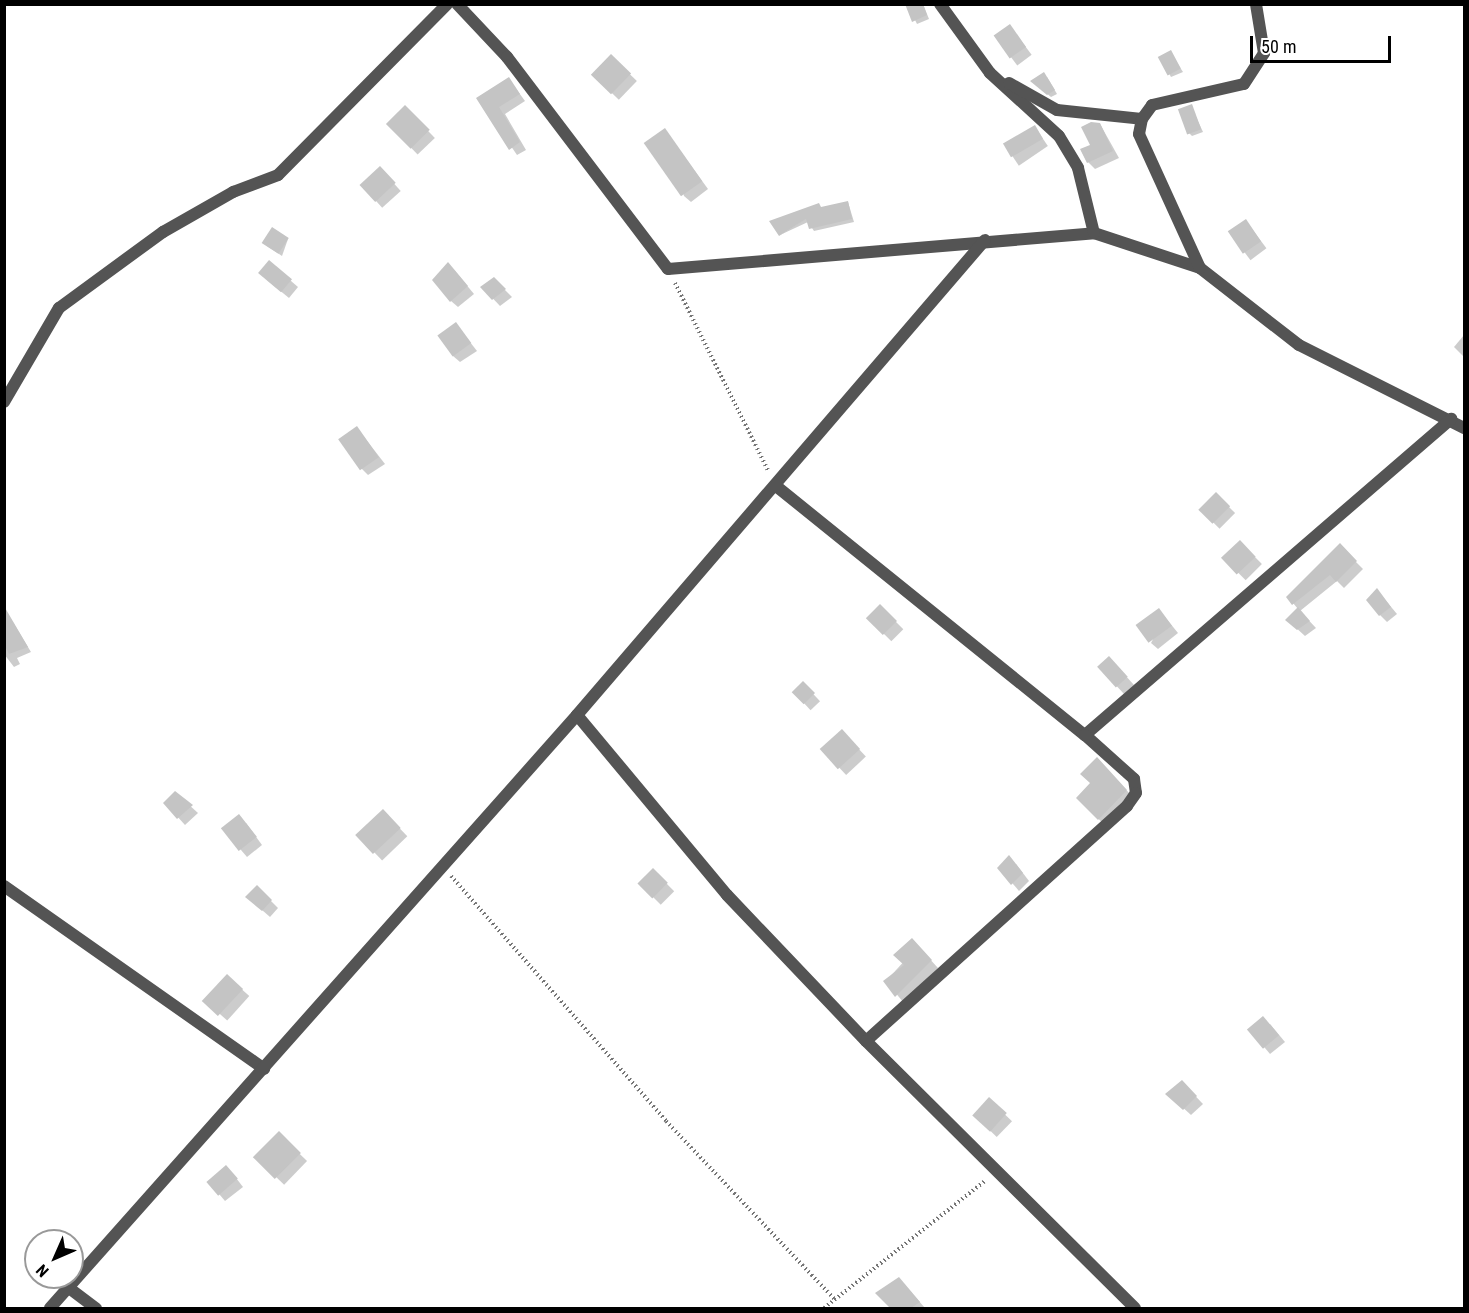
<!DOCTYPE html>
<style>
body{margin:0}
#map{position:relative;width:1469px;height:1313px;overflow:hidden;background:#fff;font-family:"Roboto Condensed",sans-serif}
div>[style]{position:absolute}
.shadow>*{inset:0;background:#0003;transform-origin:0 0}
.building>*{inset:0;background:#c4c4c4;transform-origin:0 0}
.path>*{height:4px;margin-top:-2px;transform-origin:0;background:repeating-linear-gradient(90deg,#767676 0 1.5px,transparent 0 4.5px)}
.minor>*{height:12px;margin:-6px;padding:0 6px;transform-origin:6px;border-radius:6px;background:#545454}
span{translate:-50% -50%;white-space:nowrap;text-align:center;line-height:1.15;-webkit-text-stroke:5px #fff;paint-order:stroke}
.frame{position:absolute;inset:0;border:6px solid #000;pointer-events:none}
.north{position:absolute;left:24px;top:1229px;width:60px;height:60px;box-sizing:border-box;background:#fff;border:2px solid #999;border-radius:50%;rotate:225deg;font-size:16px;font-weight:700;line-height:24px;text-align:center;color:#000}
.north::after{content:'';display:block;margin:auto;width:21px;height:27px;background:#000;clip-path:polygon(50% 0,100% 100%,50% 72%,0 100%)}
.scale{position:absolute;left:1250px;top:36px;width:141px;height:27px;box-sizing:border-box;border:3px solid #000;border-top:0;padding-left:8px;font-size:18px;line-height:21px;white-space:nowrap;color:#000;-webkit-text-stroke:4px #fff;paint-order:stroke}
</style>
<div id="map">
<div class="shadow">
<div style="clip-path:polygon(907px 4px,923px 4px,929px 19px,917px 24px)"></div>
<div style="left:1010px;top:26px;width:36px;height:18px;rotate:53deg"></div>
<div style="clip-path:polygon(1170px 52px,1183px 72px,1171px 77px,1160px 57px)"></div>
<div style="left:611px;top:56px;width:36px;height:26px;rotate:44deg"></div>
<div style="clip-path:polygon(1047px 77px,1057px 94px,1051px 97px,1035px 84px)"></div>
<div style="clip-path:polygon(509px 79px,525px 101px,505px 114px,526px 150px,517px 155px,478px 98px)"></div>
<div style="clip-path:polygon(1191px 106px,1203px 132px,1192px 136px,1189px 133px)"></div>
<div style="left:405px;top:107px;width:43px;height:24px;rotate:46deg"></div>
<div style="clip-path:polygon(1100px 124px,1119px 158px,1095px 169px,1088px 162px)"></div>
<div style="left:1035px;top:127px;width:23px;height:35px;rotate:56deg"></div>
<div style="clip-path:polygon(665px 130px,708px 189px,691px 202px,684px 196px)"></div>
<div style="left:380px;top:168px;width:31px;height:25px;rotate:48deg"></div>
<div style="clip-path:polygon(848px 202px,854px 222px,814px 231px,808px 222px,780px 235px,822px 208px)"></div>
<div style="left:1246px;top:221px;width:34px;height:20px;rotate:53deg"></div>
<div style="clip-path:polygon(288px 239px,282px 256px,267px 246px)"></div>
<div style="clip-path:polygon(269px 262px,298px 287px,289px 298px,267px 280px)"></div>
<div style="clip-path:polygon(455px 271px,474px 294px,458px 307px,451px 301px)"></div>
<div style="clip-path:polygon(494px 279px,512px 297px,500px 306px,483px 288px)"></div>
<div style="clip-path:polygon(456px 324px,477px 351px,460px 362px,453px 356px)"></div>
<div style="clip-path:polygon(1464px 335px,1464px 357px,1454px 347px)"></div>
<div style="clip-path:polygon(357px 428px,385px 464px,368px 475px,362px 469px)"></div>
<div style="left:1216px;top:494px;width:27px;height:22px;rotate:45deg"></div>
<div style="left:1240px;top:542px;width:31px;height:23px;rotate:45deg"></div>
<div style="clip-path:polygon(1340px 546px,1363px 569px,1344px 588px,1337px 581px,1300px 611px,1316px 628px,1305px 636px,1294px 626px,1298px 609px,1288px 597px)"></div>
<div style="clip-path:polygon(1377px 590px,1397px 614px,1387px 622px,1380px 615px)"></div>
<div style="left:880px;top:606px;width:33px;height:17px;rotate:45deg"></div>
<div style="clip-path:polygon(1165px 617px,1178px 633px,1158px 649px,1151px 643px)"></div>
<div style="clip-path:polygon(11px 619px,31px 652px,17px 658px,20px 664px,14px 667px,4px 654px,4px 623px)"></div>
<div style="clip-path:polygon(1116px 665px,1134px 685px,1124px 694px,1099px 667px)"></div>
<div style="left:803px;top:683px;width:25px;height:13px;rotate:47deg"></div>
<div style="left:842px;top:731px;width:35px;height:27px;rotate:47deg"></div>
<div style="left:1107px;top:770px;width:43px;height:40px;rotate:46deg"></div>
<div style="clip-path:polygon(176px 793px,198px 813px,185px 825px,165px 803px)"></div>
<div style="left:383px;top:811px;width:35px;height:35px;rotate:46deg"></div>
<div style="clip-path:polygon(246px 823px,262px 845px,247px 857px,223px 829px)"></div>
<div style="clip-path:polygon(1016px 864px,1029px 881px,1019px 891px,999px 868px)"></div>
<div style="left:653px;top:870px;width:30px;height:19px;rotate:45deg"></div>
<div style="clip-path:polygon(257px 887px,278px 908px,270px 917px,254px 903px)"></div>
<div style="clip-path:polygon(918px 946px,938px 968px,903px 1002px,886px 981px)"></div>
<div style="left:227px;top:976px;width:30px;height:33px;rotate:42deg"></div>
<div style="clip-path:polygon(1270px 1024px,1285px 1042px,1270px 1054px,1249px 1029px)"></div>
<div style="clip-path:polygon(1182px 1082px,1203px 1104px,1191px 1115px,1168px 1094px)"></div>
<div style="left:989px;top:1099px;width:32px;height:22px;rotate:44deg"></div>
<div style="left:279px;top:1134px;width:39px;height:33px;rotate:44deg"></div>
<div style="clip-path:polygon(233px 1174px,243px 1187px,225px 1201px,208px 1181px)"></div>
<div style="clip-path:polygon(905px 1285px,925px 1308px,892px 1308px,878px 1293px)"></div>
</div>
<div class="building">
<div style="clip-path:polygon(905px 4px,923px 4px,927px 15px,912px 22px)"></div>
<div style="left:1010px;top:24px;width:28px;height:20px;rotate:55deg"></div>
<div style="left:1171px;top:50px;width:21px;height:15px;rotate:62deg"></div>
<div style="left:611px;top:54px;width:28px;height:29px;rotate:44deg"></div>
<div style="clip-path:polygon(1044px 72px,1055px 90px,1047px 95px,1030px 81px)"></div>
<div style="clip-path:polygon(509px 77px,520px 94px,499px 107px,520px 142px,509px 150px,476px 98px)"></div>
<div style="left:1192px;top:104px;width:27px;height:15px;rotate:70deg"></div>
<div style="left:405px;top:105px;width:35px;height:27px;rotate:45deg"></div>
<div style="clip-path:polygon(1091px 122px,1100px 123px,1113px 151px,1087px 163px,1080px 149px,1090px 145px,1081px 127px)"></div>
<div style="left:1035px;top:125px;width:16px;height:37px;rotate:60deg"></div>
<div style="left:665px;top:128px;width:65px;height:26px;rotate:55deg"></div>
<div style="left:380px;top:166px;width:23px;height:28px;rotate:47deg"></div>
<div style="clip-path:polygon(848px 201px,852px 219px,809px 229px,806px 219px,779px 236px,769px 221px,819px 203px,821px 207px)"></div>
<div style="left:1246px;top:219px;width:27px;height:22px;rotate:56deg"></div>
<div style="left:272px;top:227px;width:20px;height:19px;rotate:33deg"></div>
<div style="left:269px;top:260px;width:30px;height:17px;rotate:40deg"></div>
<div style="clip-path:polygon(448px 262px,468px 286px,450px 302px,432px 280px)"></div>
<div style="clip-path:polygon(494px 277px,506px 289px,492px 300px,480px 287px)"></div>
<div style="left:456px;top:322px;width:26px;height:23px;rotate:54deg"></div>
<div style="left:357px;top:426px;width:38px;height:23px;rotate:55deg"></div>
<div style="left:1216px;top:492px;width:20px;height:25px;rotate:45deg"></div>
<div style="left:1240px;top:540px;width:23px;height:26px;rotate:47deg"></div>
<div style="clip-path:polygon(1340px 543px,1357px 561px,1336px 582px,1330px 575px,1292px 605px,1286px 597px)"></div>
<div style="clip-path:polygon(1377px 588px,1391px 607px,1379px 616px,1366px 600px)"></div>
<div style="left:880px;top:604px;width:24px;height:20px;rotate:45deg"></div>
<div style="clip-path:polygon(4px 606px,28px 647px,9px 654px,4px 644px)"></div>
<div style="clip-path:polygon(1298px 607px,1310px 621px,1297px 630px,1285px 620px)"></div>
<div style="left:1159px;top:608px;width:22px;height:29px;rotate:54deg"></div>
<div style="left:1109px;top:656px;width:28px;height:16px;rotate:48deg"></div>
<div style="left:803px;top:681px;width:17px;height:16px;rotate:45deg"></div>
<div style="left:842px;top:729px;width:27px;height:30px;rotate:48deg"></div>
<div style="clip-path:polygon(1097px 757px,1127px 790px,1098px 820px,1076px 798px,1090px 783px,1080px 774px)"></div>
<div style="clip-path:polygon(175px 791px,193px 805px,177px 819px,163px 803px)"></div>
<div style="left:383px;top:809px;width:26px;height:38px;rotate:47deg"></div>
<div style="left:239px;top:814px;width:29px;height:23px;rotate:52deg"></div>
<div style="clip-path:polygon(1009px 855px,1023px 873px,1011px 885px,997px 868px)"></div>
<div style="left:653px;top:868px;width:21px;height:22px;rotate:45deg"></div>
<div style="clip-path:polygon(257px 885px,272px 900px,262px 911px,245px 897px)"></div>
<div style="clip-path:polygon(912px 938px,932px 960px,895px 997px,883px 981px,904px 965px,893px 955px)"></div>
<div style="left:227px;top:974px;width:22px;height:37px;rotate:43deg"></div>
<div style="left:1263px;top:1016px;width:25px;height:21px;rotate:50deg"></div>
<div style="clip-path:polygon(1182px 1080px,1197px 1096px,1183px 1110px,1165px 1094px)"></div>
<div style="left:989px;top:1097px;width:24px;height:25px;rotate:42deg"></div>
<div style="left:279px;top:1131px;width:31px;height:37px;rotate:45deg"></div>
<div style="left:226px;top:1165px;width:18px;height:26px;rotate:49deg"></div>
<div style="clip-path:polygon(899px 1277px,920px 1302px,911px 1308px,890px 1308px,875px 1293px)"></div>
</div>
<div class="path">
<div style="left:675px;top:283px;width:211px;rotate:63.6deg"></div>
<div style="left:451px;top:876px;width:326px;rotate:48.7deg"></div>
<div style="left:666px;top:1121px;width:246px;rotate:46.6deg"></div>
<div style="left:824px;top:1308px;width:206px;rotate:-38.3deg"></div>
</div>
<div class="minor">
<div style="left:457px;top:4px;width:73px;rotate:46.7deg"></div>
<div style="left:507px;top:57px;width:266px;rotate:52.8deg"></div>
<div style="left:668px;top:269px;width:428px;rotate:-4.8deg"></div>
<div style="left:1094px;top:233px;width:112px;rotate:18.3deg"></div>
<div style="left:1200px;top:268px;width:125px;rotate:37.9deg"></div>
<div style="left:1299px;top:345px;width:185px;rotate:26.7deg"></div>
<div style="left:940px;top:4px;width:85px;rotate:54.1deg"></div>
<div style="left:990px;top:73px;width:93px;rotate:42.4deg"></div>
<div style="left:1059px;top:136px;width:37px;rotate:59deg"></div>
<div style="left:1078px;top:168px;width:67px;rotate:76.2deg"></div>
<div style="left:1009px;top:83px;width:55px;rotate:29.4deg"></div>
<div style="left:1057px;top:110px;width:85px;rotate:6deg"></div>
<div style="left:1200px;top:268px;width:147px;rotate:-114.5deg"></div>
<div style="left:1139px;top:134px;width:15px;rotate:-79deg"></div>
<div style="left:1142px;top:119px;width:17px;rotate:-54deg"></div>
<div style="left:1152px;top:105px;width:94px;rotate:-12.9deg"></div>
<div style="left:1244px;top:84px;width:37px;rotate:-57deg"></div>
<div style="left:1264px;top:53px;width:50px;rotate:-99.3deg"></div>
<div style="left:4px;top:402px;width:109px;rotate:-59.7deg"></div>
<div style="left:59px;top:308px;width:129px;rotate:-36.2deg"></div>
<div style="left:163px;top:232px;width:81px;rotate:-29.7deg"></div>
<div style="left:233px;top:192px;width:48px;rotate:-20.7deg"></div>
<div style="left:278px;top:175px;width:240px;rotate:-45.3deg"></div>
<div style="left:776px;top:486px;width:397px;rotate:38.9deg"></div>
<div style="left:1085px;top:735px;width:484px;rotate:-40.8deg"></div>
<div style="left:577px;top:715px;width:234px;rotate:50.2deg"></div>
<div style="left:727px;top:895px;width:202px;rotate:46.4deg"></div>
<div style="left:1085px;top:735px;width:66px;rotate:41.9deg"></div>
<div style="left:1134px;top:779px;width:14px;rotate:82deg"></div>
<div style="left:1136px;top:793px;width:16px;rotate:125deg"></div>
<div style="left:1127px;top:806px;width:351px;rotate:138deg"></div>
<div style="left:866px;top:1041px;width:379px;rotate:44.8deg"></div>
<div style="left:4px;top:886px;width:318px;rotate:35.1deg"></div>
<div style="left:69px;top:1288px;width:34px;rotate:37deg"></div>
<div style="left:50px;top:1308px;width:793px;rotate:-48.37deg"></div>
<div style="left:577px;top:715px;width:626px;rotate:-49.34deg"></div>
</div>
<div class="frame"></div>
<div class="north">N</div>
<div class="scale">50 m</div>
</div>
